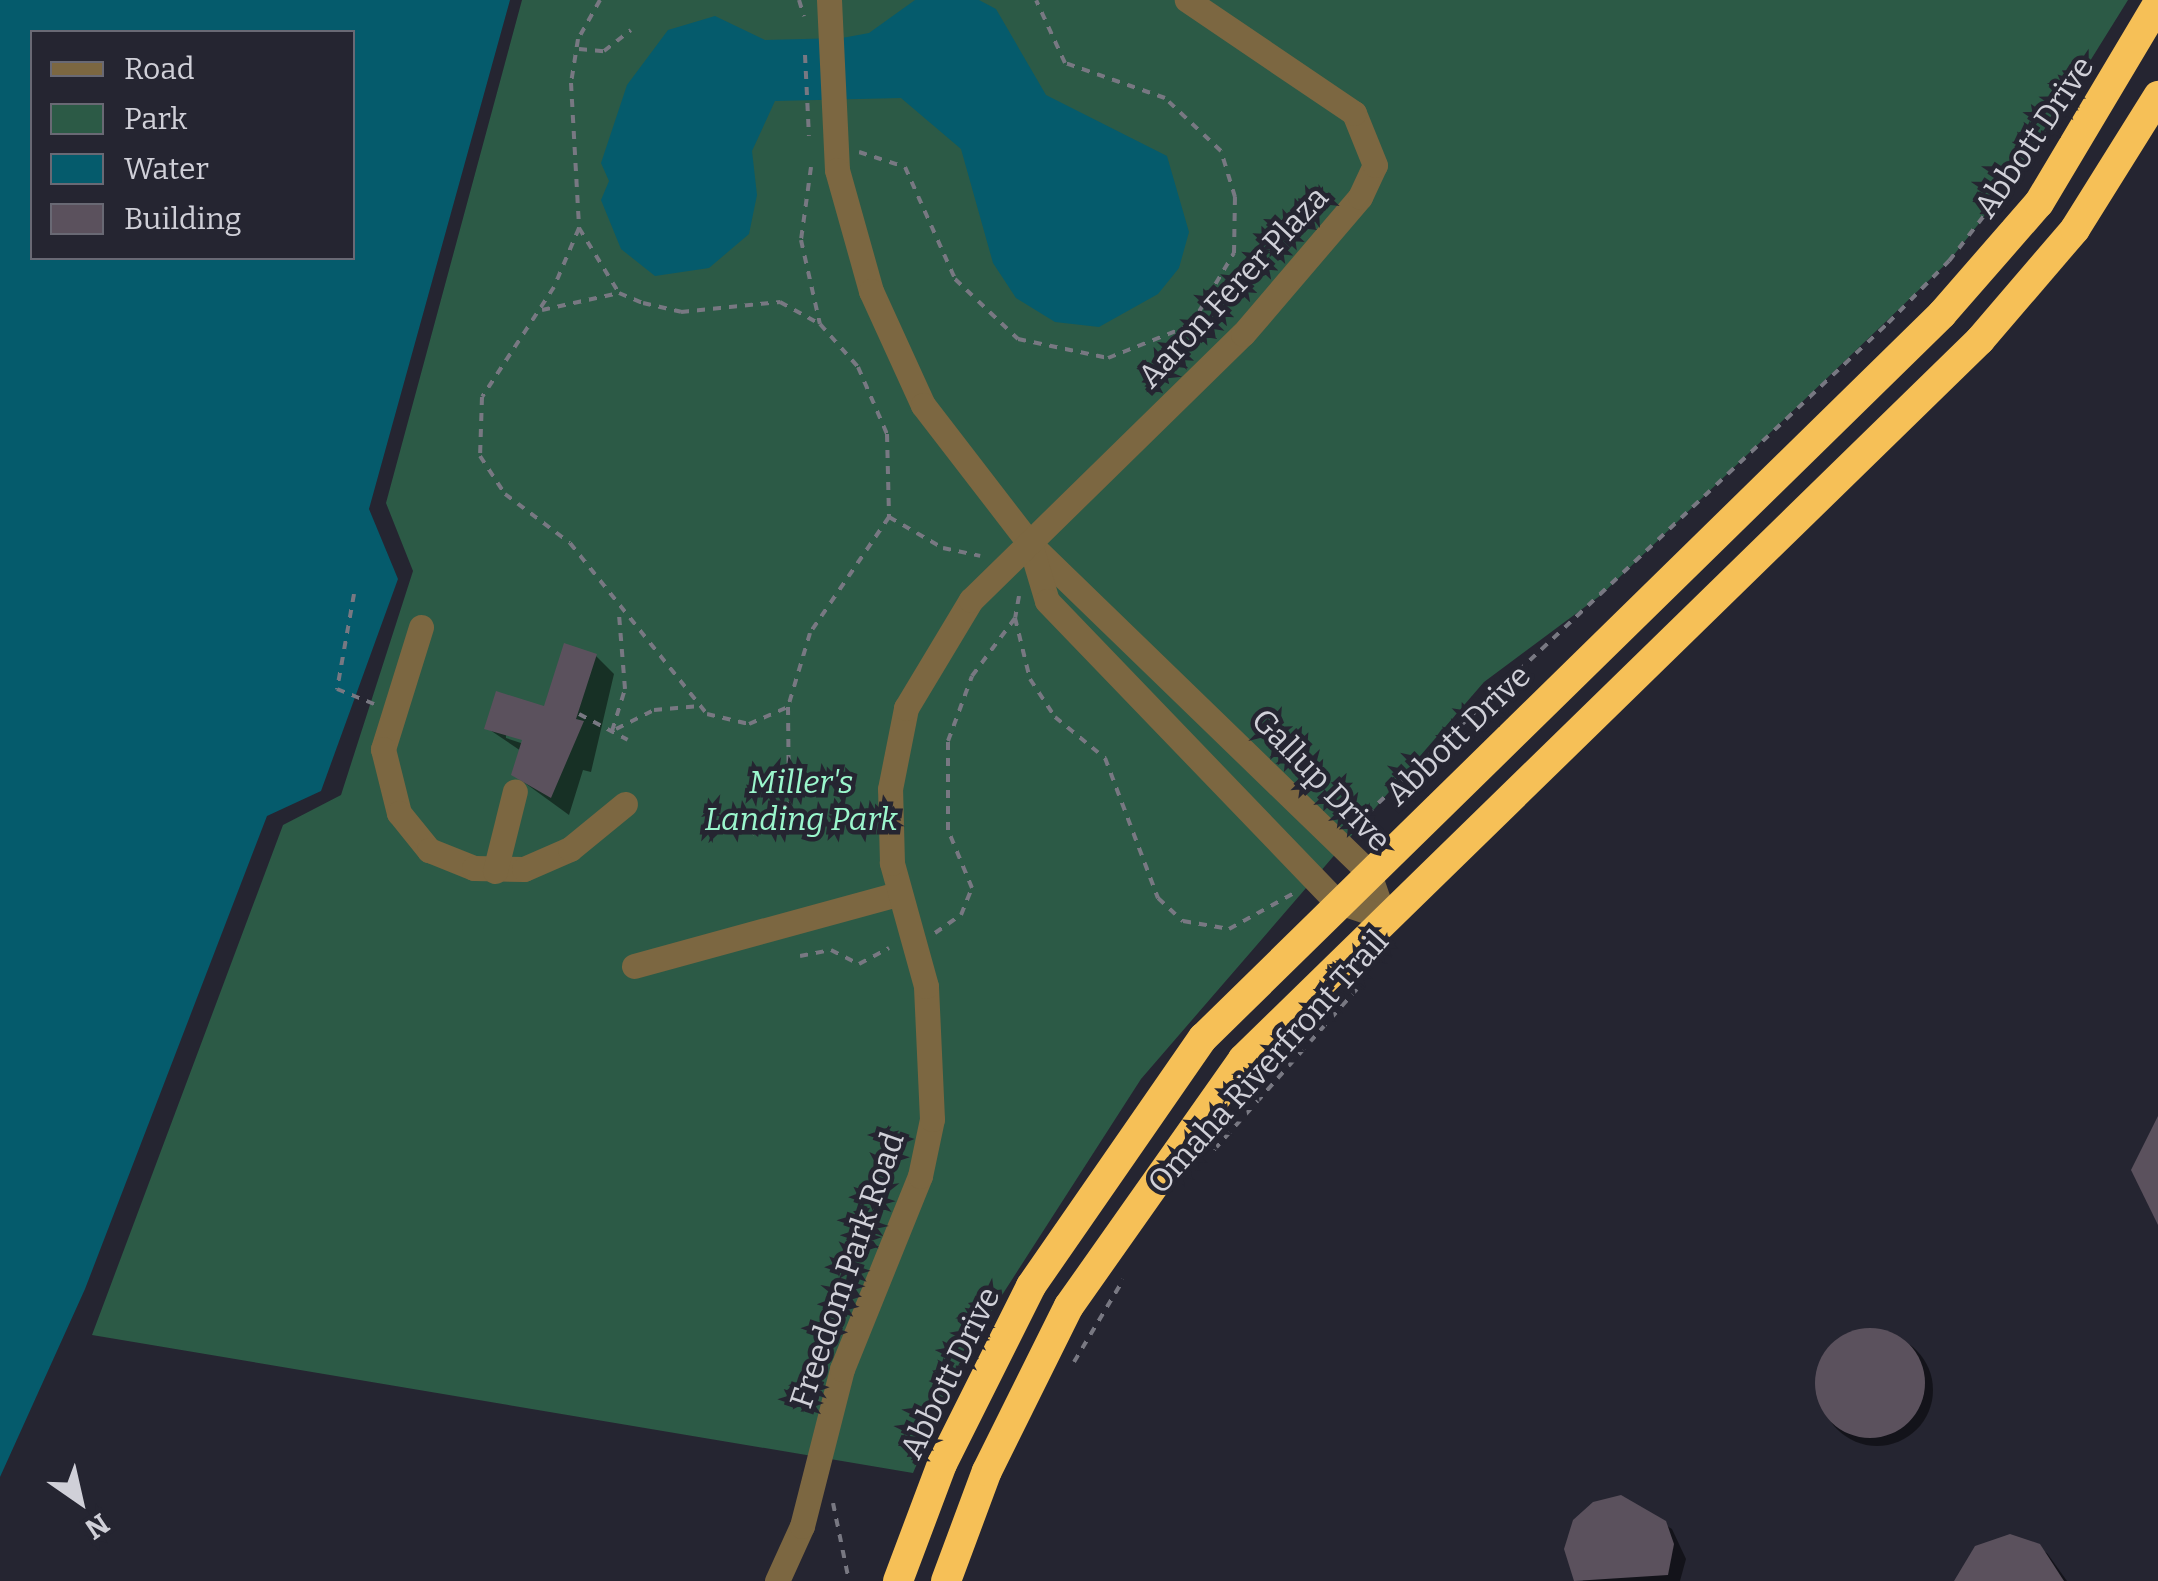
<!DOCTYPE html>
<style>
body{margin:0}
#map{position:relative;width:2158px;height:1581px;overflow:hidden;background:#252531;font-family:Bitter,serif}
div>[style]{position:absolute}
.green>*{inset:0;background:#2c5a46}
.water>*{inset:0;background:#055b6c}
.shadow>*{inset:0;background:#0007}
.round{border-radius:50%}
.building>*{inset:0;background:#5b515d}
.path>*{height:4px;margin-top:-2px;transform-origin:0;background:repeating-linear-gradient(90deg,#787882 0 8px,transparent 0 16px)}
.minor>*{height:25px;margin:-12.5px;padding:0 12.5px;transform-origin:12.5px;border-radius:12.5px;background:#7c6741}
.highway>*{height:30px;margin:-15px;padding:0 15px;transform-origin:15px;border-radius:15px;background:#f6c057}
span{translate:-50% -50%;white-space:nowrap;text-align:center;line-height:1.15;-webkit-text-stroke:9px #252531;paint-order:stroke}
.street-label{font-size:32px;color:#d0d0d8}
.park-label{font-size:32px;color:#9bf7cd;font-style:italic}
.legend{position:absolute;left:30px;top:30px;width:325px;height:230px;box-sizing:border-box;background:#252531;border:2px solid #696974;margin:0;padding:12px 18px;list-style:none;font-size:30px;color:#d0d0d8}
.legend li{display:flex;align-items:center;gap:20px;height:50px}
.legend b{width:50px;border:2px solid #696974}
.north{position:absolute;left:30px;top:1451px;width:100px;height:100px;-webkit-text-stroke:8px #252531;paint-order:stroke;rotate:146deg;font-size:28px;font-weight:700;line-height:40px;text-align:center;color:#d0d0d8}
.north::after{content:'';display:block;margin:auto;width:35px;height:45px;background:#d0d0d8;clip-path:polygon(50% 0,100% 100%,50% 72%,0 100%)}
</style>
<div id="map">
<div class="green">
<div style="clip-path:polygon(522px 0,2128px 0,2024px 167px,1949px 261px,1601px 595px,1484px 682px,1141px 1079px,966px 1351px,913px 1473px,92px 1335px,283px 825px,341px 795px,413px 571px,386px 503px)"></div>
</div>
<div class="water">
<div style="clip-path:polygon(evenodd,0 0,510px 0,369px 509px,398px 579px,321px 791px,267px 816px,85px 1289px,0 1477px,0 0,352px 32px,352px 258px,32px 258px,32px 32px,352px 32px)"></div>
<div style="clip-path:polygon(915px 0,979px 0,996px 9px,1046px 95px,1167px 156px,1189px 232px,1179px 268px,1158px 294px,1099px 327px,1055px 322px,1016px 298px,993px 263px,961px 149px,901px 98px,775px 101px,752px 151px,757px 195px,749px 234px,709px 268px,655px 276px,621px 249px,601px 200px,609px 181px,601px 163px,627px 85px,668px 30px,715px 16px,765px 40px,842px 38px,869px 33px)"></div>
</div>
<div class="shadow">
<div style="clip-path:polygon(evenodd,596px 656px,614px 674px,591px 772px,583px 770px,569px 815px,514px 775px,521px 751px,487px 728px,546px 710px,596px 656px,506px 733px,535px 742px,533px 747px,506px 738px,506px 733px)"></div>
<div class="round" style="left:1821px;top:1334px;width:112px;height:112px"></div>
<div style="clip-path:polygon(1621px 1498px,1672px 1529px,1686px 1559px,1680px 1581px,1583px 1581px,1567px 1549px)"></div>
<div style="clip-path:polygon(2010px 1536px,2047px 1553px,2067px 1581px,1960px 1581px)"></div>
</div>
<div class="building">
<div style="clip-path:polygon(564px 643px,597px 654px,576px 719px,584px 721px,551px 798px,511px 775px,522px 740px,484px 729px,496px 691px,544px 706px)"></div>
<div style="clip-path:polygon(2158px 1116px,2158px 1225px,2131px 1170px)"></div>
<div class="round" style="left:1815px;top:1328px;width:110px;height:110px"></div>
<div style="clip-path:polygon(1621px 1495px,1666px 1521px,1674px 1544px,1668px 1575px,1574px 1581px,1564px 1549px,1573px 1520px,1593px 1502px)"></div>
<div style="clip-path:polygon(2010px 1534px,2040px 1544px,2064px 1581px,1954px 1581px,1975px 1546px)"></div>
</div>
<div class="path">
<div style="left:600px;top:0;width:45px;rotate:119.4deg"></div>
<div style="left:578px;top:39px;width:45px;rotate:99deg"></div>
<div style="left:571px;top:83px;width:145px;rotate:86.8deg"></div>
<div style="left:579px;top:228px;width:64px;rotate:113deg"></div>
<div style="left:554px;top:287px;width:131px;rotate:123.2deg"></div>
<div style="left:482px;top:397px;width:59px;rotate:91.9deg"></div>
<div style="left:480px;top:456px;width:45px;rotate:56.7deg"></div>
<div style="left:505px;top:494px;width:81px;rotate:37deg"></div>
<div style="left:570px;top:543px;width:219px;rotate:51.3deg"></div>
<div style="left:707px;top:714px;width:43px;rotate:13.4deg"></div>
<div style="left:749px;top:724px;width:43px;rotate:-23.6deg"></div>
<div style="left:799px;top:0;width:17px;rotate:73deg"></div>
<div style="left:579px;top:49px;width:25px;rotate:5deg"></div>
<div style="left:604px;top:51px;width:34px;rotate:-38deg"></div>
<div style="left:805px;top:55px;width:81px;rotate:87.2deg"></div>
<div style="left:859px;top:152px;width:48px;rotate:18.1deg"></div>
<div style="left:905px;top:167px;width:123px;rotate:65.9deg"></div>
<div style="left:955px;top:279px;width:87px;rotate:43.6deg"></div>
<div style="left:1018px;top:339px;width:92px;rotate:11.9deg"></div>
<div style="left:1108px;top:358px;width:89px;rotate:-21.7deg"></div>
<div style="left:1191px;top:325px;width:84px;rotate:-59.2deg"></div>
<div style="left:1234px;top:253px;width:56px;rotate:-89deg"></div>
<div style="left:1235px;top:197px;width:48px;rotate:-106.9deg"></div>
<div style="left:1221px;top:151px;width:77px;rotate:-136.6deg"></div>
<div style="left:1165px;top:98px;width:106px;rotate:-160.7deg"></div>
<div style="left:1065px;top:63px;width:69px;rotate:-114.7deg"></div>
<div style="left:811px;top:167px;width:74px;rotate:97.8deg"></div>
<div style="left:801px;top:240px;width:86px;rotate:77.3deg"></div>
<div style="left:579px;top:228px;width:76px;rotate:58.4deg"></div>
<div style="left:619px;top:293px;width:26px;rotate:23deg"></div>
<div style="left:643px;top:303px;width:39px;rotate:13deg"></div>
<div style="left:681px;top:312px;width:100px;rotate:-5.8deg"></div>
<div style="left:780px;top:302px;width:46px;rotate:28.8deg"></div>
<div style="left:820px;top:324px;width:57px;rotate:48.5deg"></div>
<div style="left:858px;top:367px;width:73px;rotate:66.6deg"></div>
<div style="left:887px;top:434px;width:83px;rotate:88.6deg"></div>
<div style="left:889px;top:517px;width:140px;rotate:124.3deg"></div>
<div style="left:810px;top:633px;width:77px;rotate:106.6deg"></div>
<div style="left:788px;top:707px;width:96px;rotate:89.4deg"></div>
<div style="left:789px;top:803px;width:48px;rotate:140deg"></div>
<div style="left:542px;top:310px;width:79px;rotate:-12.4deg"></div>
<div style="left:889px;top:517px;width:62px;rotate:29.9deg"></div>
<div style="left:943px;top:548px;width:38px;rotate:12deg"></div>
<div style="left:354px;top:594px;width:97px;rotate:100.1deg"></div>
<div style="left:337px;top:689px;width:40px;rotate:22deg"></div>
<div style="left:1019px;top:596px;width:22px;rotate:100deg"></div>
<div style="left:1015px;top:618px;width:63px;rotate:76.2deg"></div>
<div style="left:1030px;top:679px;width:45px;rotate:56.7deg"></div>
<div style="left:1055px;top:717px;width:65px;rotate:39.4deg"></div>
<div style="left:1105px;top:758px;width:150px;rotate:69.3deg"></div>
<div style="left:1158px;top:898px;width:34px;rotate:43deg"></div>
<div style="left:1183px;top:921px;width:47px;rotate:9.9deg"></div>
<div style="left:1229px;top:929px;width:77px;rotate:-28.9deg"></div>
<div style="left:579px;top:714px;width:55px;rotate:28deg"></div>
<div style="left:616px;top:729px;width:42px;rotate:-26.6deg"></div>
<div style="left:654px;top:710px;width:46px;rotate:-5deg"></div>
<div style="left:612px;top:731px;width:44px;rotate:-72.8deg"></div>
<div style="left:625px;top:689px;width:75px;rotate:-94.6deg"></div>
<div style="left:1364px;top:815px;width:20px;rotate:45deg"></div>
<div style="left:1355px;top:825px;width:732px;rotate:-43.28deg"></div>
<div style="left:1888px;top:323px;width:87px;rotate:-45.5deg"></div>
<div style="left:1949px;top:261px;width:155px;rotate:-52.3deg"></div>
<div style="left:935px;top:933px;width:32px;rotate:-35deg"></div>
<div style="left:961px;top:915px;width:29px;rotate:-68deg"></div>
<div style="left:972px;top:888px;width:63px;rotate:-112.5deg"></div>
<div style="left:948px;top:830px;width:89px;rotate:-90deg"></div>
<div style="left:948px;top:741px;width:69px;rotate:-69.7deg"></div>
<div style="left:972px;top:676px;width:72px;rotate:-53.4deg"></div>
<div style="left:800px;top:956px;width:32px;rotate:-11deg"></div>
<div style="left:831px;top:950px;width:31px;rotate:27deg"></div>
<div style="left:859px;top:964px;width:34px;rotate:-28deg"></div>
<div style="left:1214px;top:1150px;width:215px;rotate:-48.4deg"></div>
<div style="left:1074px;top:1362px;width:96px;rotate:-59.1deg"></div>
<div style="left:833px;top:1503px;width:80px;rotate:78.4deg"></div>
</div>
<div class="minor">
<div style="left:829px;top:0;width:170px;rotate:87.3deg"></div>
<div style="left:837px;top:170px;width:126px;rotate:74.3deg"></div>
<div style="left:871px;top:291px;width:125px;rotate:65.5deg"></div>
<div style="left:923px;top:405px;width:175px;rotate:52.4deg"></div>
<div style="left:1030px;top:544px;width:470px;rotate:44.1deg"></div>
<div style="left:1368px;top:871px;width:49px;rotate:70.8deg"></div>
<div style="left:1030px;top:544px;width:59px;rotate:73.4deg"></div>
<div style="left:1047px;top:601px;width:417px;rotate:46.1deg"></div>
<div style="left:1336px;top:901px;width:51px;rotate:18.4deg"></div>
<div style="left:421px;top:627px;width:128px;rotate:107.3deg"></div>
<div style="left:383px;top:749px;width:66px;rotate:76deg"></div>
<div style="left:399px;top:813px;width:48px;rotate:51deg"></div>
<div style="left:429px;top:850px;width:48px;rotate:21.8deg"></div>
<div style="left:474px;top:868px;width:50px;rotate:1.1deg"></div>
<div style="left:524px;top:869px;width:50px;rotate:-23.5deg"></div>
<div style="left:570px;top:849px;width:71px;rotate:-39.3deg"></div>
<div style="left:495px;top:871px;width:82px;rotate:-76deg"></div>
<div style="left:634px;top:966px;width:274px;rotate:-15.3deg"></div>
<div style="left:777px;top:1581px;width:60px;rotate:-65.6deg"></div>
<div style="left:802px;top:1526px;width:162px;rotate:-75.7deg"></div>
<div style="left:842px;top:1369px;width:208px;rotate:-68deg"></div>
<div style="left:920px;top:1176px;width:58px;rotate:-78.1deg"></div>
<div style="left:932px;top:1119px;width:133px;rotate:-92.6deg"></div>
<div style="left:926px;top:986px;width:128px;rotate:-105.5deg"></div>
<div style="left:892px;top:863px;width:74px;rotate:-91.5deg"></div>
<div style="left:890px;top:789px;width:83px;rotate:-78.8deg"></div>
<div style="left:906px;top:708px;width:126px;rotate:-59deg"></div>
<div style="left:971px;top:600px;width:380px;rotate:-44.4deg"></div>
<div style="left:1243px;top:334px;width:180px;rotate:-49.5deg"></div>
<div style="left:1360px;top:197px;width:35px;rotate:-65deg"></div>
<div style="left:1375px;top:165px;width:56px;rotate:-112deg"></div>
<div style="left:1354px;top:113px;width:202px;rotate:-145.9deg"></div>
</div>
<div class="highway">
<div style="left:898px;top:1581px;width:125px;rotate:-69.4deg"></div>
<div style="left:942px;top:1464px;width:199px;rotate:-63.4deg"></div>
<div style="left:1031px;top:1286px;width:302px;rotate:-55.3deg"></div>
<div style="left:1203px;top:1038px;width:1035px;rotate:-44.41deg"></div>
<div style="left:1942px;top:314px;width:147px;rotate:-48.9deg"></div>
<div style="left:2039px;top:203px;width:233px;rotate:-59.2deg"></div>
<div style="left:946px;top:1581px;width:117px;rotate:-69.6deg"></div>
<div style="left:987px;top:1471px;width:184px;rotate:-63.6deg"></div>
<div style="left:1069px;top:1306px;width:302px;rotate:-54.8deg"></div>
<div style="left:1243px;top:1059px;width:1030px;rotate:-44.29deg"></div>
<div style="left:1980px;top:340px;width:146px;rotate:-49.4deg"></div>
<div style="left:2075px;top:229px;width:157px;rotate:-58deg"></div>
</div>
<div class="street-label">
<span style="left:2034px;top:137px;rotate:-56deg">Abbott Drive</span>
<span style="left:1233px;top:287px;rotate:-47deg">Aaron Ferer Plaza</span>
<span style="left:1458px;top:735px;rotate:-44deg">Abbott Drive</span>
<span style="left:1321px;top:780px;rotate:46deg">Gallup Drive</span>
<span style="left:1268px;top:1062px;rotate:-48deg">Omaha Riverfront Trail</span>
<span style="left:847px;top:1270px;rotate:-71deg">Freedom Park Road</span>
<span style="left:950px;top:1373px;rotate:-64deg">Abbott Drive</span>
</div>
<div class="park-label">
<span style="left:801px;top:801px">Miller's<br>Landing Park</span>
</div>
<ul class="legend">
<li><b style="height:12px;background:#7c6741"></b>Road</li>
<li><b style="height:28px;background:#2c5a46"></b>Park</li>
<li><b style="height:28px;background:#055b6c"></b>Water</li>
<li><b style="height:28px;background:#5b515d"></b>Building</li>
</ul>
<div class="north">N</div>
</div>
